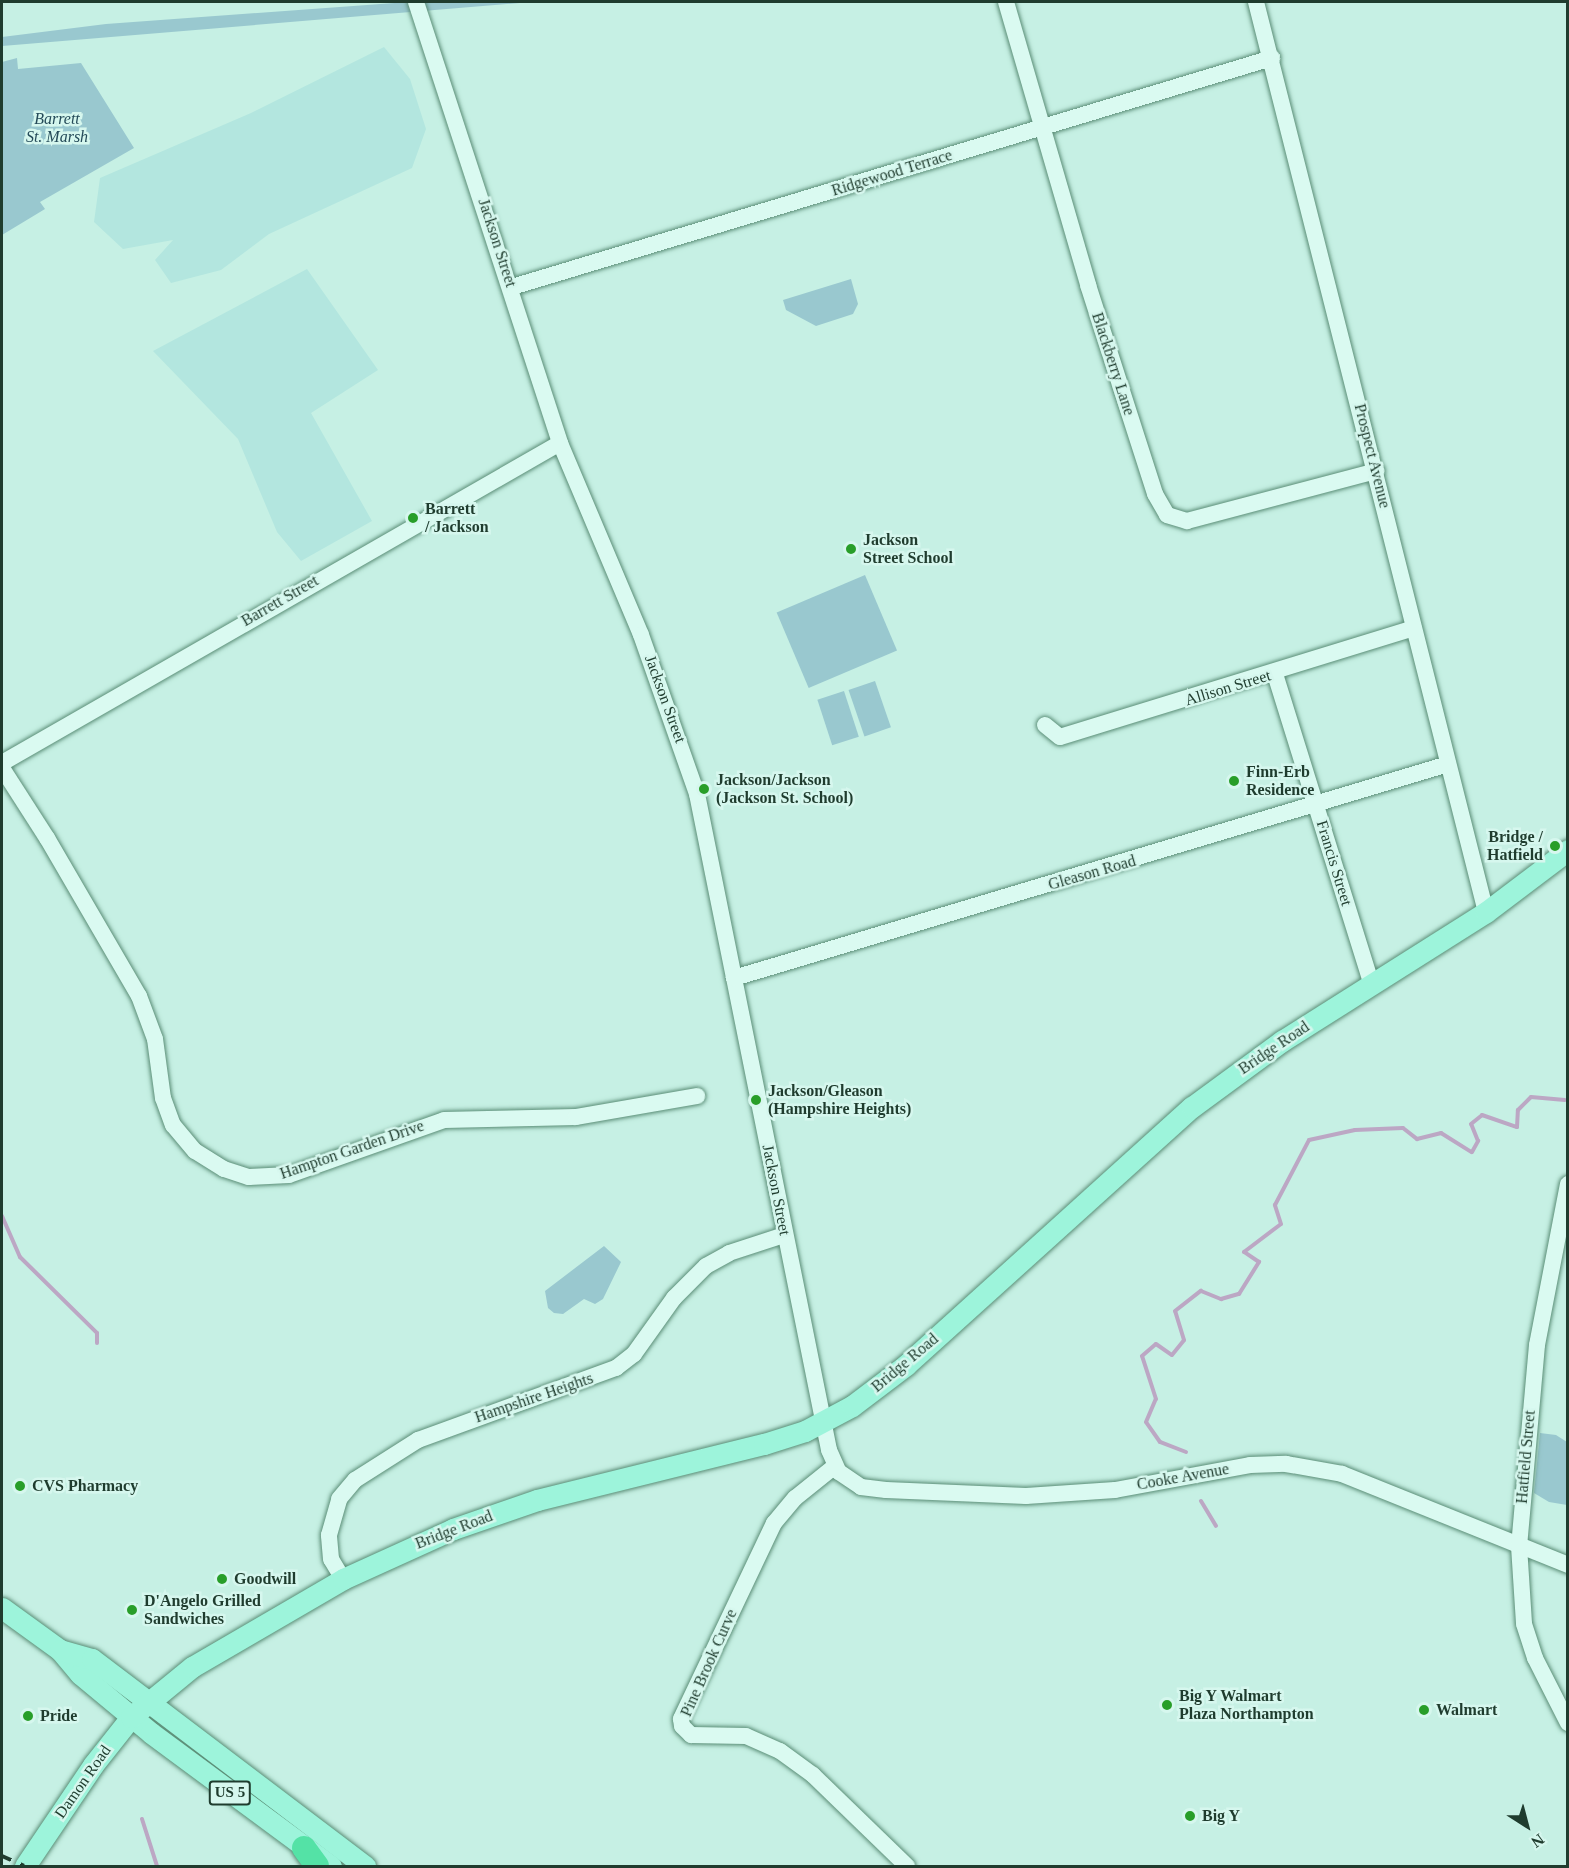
<!DOCTYPE html>
<style>
body{margin:0}
#map{position:relative;width:1569px;height:1868px;overflow:hidden;background:#c6f0e4;font-family:Georgia,serif}
div>[style]{position:absolute}
.farmland>*{inset:0;background:#b3e6df}
.green>*{inset:0;background:#99c8cf;transform-origin:0 0}
.stream>*{height:4px;margin:-2px;padding:0 2px;transform-origin:2px;border-radius:2px;background:#bca7c4}
.roads{filter:drop-shadow(0 0 2px #5a8d76) drop-shadow(0 0 2px #5a8d76)}
.minor>*{height:16px;margin:-8px;padding:0 8px;transform-origin:8px;border-radius:8px;background:#dafaf1}
.major>*{height:21px;margin:-10.5px;padding:0 10.5px;transform-origin:10.5px;border-radius:10.5px;background:#9df4db}
.highway>*{height:24px;margin:-12px;padding:0 12px;transform-origin:12px;border-radius:12px;background:#54e2a6}
.rail>*{height:4px;margin-top:-2px;transform-origin:0;background:repeating-linear-gradient(90deg,#1f3c2e 0 10px,transparent 0 20px)}
.dots>*{width:16px;height:16px;translate:-50% -50%;box-sizing:border-box;border:3px solid #d6f7ee;border-radius:50%}
span{translate:-50% -50%;white-space:nowrap;text-align:center;line-height:1.15;-webkit-text-stroke:5px #d6f7ee;paint-order:stroke}
.shield-label span{padding:2px 4px;background:#d6f7ee;border:2px solid;border-radius:4px;-webkit-text-stroke-width:0}
.shield-label{font-size:15px;color:#1f3c2e;font-weight:700}
.park-label{font-size:16px;color:#254b59;font-style:italic}
.street-label{font-size:16px;color:#1f3c2e}
.poi-label{font-size:16px;color:#1f3c2e;font-weight:700}
.left{translate:0 -50%;text-align:left}
.right{translate:-100% -50%;text-align:right}
.frame{position:absolute;inset:0;border:3px solid #1f3c2e;pointer-events:none}
.north{position:absolute;left:1497px;top:1796px;width:60px;height:60px;-webkit-text-stroke:4px #d6f7ee;paint-order:stroke;rotate:144deg;font-size:16px;font-weight:700;line-height:24px;text-align:center;color:#1f3c2e}
.north::after{content:'';display:block;margin:auto;width:21px;height:27px;background:#1f3c2e;clip-path:polygon(50% 0,100% 100%,50% 72%,0 100%)}
</style>
<div id="map">
<div class="farmland">
<div style="clip-path:polygon(384px 47px,410px 79px,426px 129px,412px 168px,269px 234px,221px 270px,171px 283px,155px 260px,173px 240px,123px 249px,94px 222px,100px 178px,251px 113px)"></div>
<div style="clip-path:polygon(307px 269px,378px 370px,311px 413px,372px 521px,301px 561px,277px 532px,238px 439px,153px 351px)"></div>
</div>
<div class="green">
<div style="clip-path:polygon(408px 2px,532px 2px,2px 46px,2px 37px,106px 24px)"></div>
<div style="clip-path:polygon(17px 58px,18px 69px,81px 63px,134px 148px,40px 202px,45px 209px,2px 235px,2px 62px)"></div>
<div style="clip-path:polygon(851px 279px,858px 304px,853px 314px,816px 326px,786px 310px,783px 300px)"></div>
<div style="left:865px;top:575px;width:82px;height:96px;rotate:67deg"></div>
<div style="left:875px;top:681px;width:49px;height:28px;rotate:71deg"></div>
<div style="left:844px;top:691px;width:48px;height:28px;rotate:72deg"></div>
<div style="clip-path:polygon(604px 1246px,621px 1262px,603px 1299px,595px 1304px,584px 1299px,563px 1314px,554px 1313px,548px 1308px,545px 1291px)"></div>
<div style="clip-path:polygon(1540px 1433px,1556px 1435px,1567px 1442px,1567px 1505px,1549px 1502px,1534px 1493px)"></div>
</div>
<div class="stream">
<div style="left:2px;top:1216px;width:45px;rotate:66.3deg"></div>
<div style="left:20px;top:1257px;width:108px;rotate:44.6deg"></div>
<div style="left:97px;top:1333px;width:10px;rotate:90deg"></div>
<div style="left:1186px;top:1452px;width:28px;rotate:-159deg"></div>
<div style="left:1160px;top:1442px;width:24px;rotate:-125deg"></div>
<div style="left:1146px;top:1422px;width:25px;rotate:-67deg"></div>
<div style="left:1156px;top:1399px;width:45px;rotate:-108deg"></div>
<div style="left:1142px;top:1356px;width:18px;rotate:-41deg"></div>
<div style="left:1156px;top:1344px;width:19px;rotate:35deg"></div>
<div style="left:1172px;top:1355px;width:19px;rotate:-51deg"></div>
<div style="left:1184px;top:1340px;width:30px;rotate:-107deg"></div>
<div style="left:1175px;top:1311px;width:33px;rotate:-38deg"></div>
<div style="left:1201px;top:1291px;width:22px;rotate:22deg"></div>
<div style="left:1221px;top:1299px;width:19px;rotate:-16deg"></div>
<div style="left:1239px;top:1294px;width:38px;rotate:-58deg"></div>
<div style="left:1259px;top:1262px;width:18px;rotate:-146deg"></div>
<div style="left:1244px;top:1252px;width:46px;rotate:-37.1deg"></div>
<div style="left:1281px;top:1224px;width:20px;rotate:-108deg"></div>
<div style="left:1275px;top:1205px;width:73px;rotate:-62.4deg"></div>
<div style="left:1309px;top:1140px;width:47px;rotate:-12.3deg"></div>
<div style="left:1355px;top:1130px;width:48px;rotate:-2.4deg"></div>
<div style="left:1403px;top:1128px;width:18px;rotate:38deg"></div>
<div style="left:1417px;top:1139px;width:25px;rotate:-14deg"></div>
<div style="left:1441px;top:1133px;width:36px;rotate:32deg"></div>
<div style="left:1472px;top:1152px;width:13px;rotate:-61deg"></div>
<div style="left:1478px;top:1141px;width:18px;rotate:-112deg"></div>
<div style="left:1471px;top:1124px;width:14px;rotate:-39deg"></div>
<div style="left:1482px;top:1115px;width:37px;rotate:19deg"></div>
<div style="left:1517px;top:1127px;width:17px;rotate:-87deg"></div>
<div style="left:1518px;top:1110px;width:18px;rotate:-45deg"></div>
<div style="left:1531px;top:1097px;width:34px;rotate:5deg"></div>
<div style="left:1201px;top:1501px;width:29px;rotate:59deg"></div>
<div style="left:142px;top:1819px;width:49px;rotate:72.3deg"></div>
</div>
<div class="roads">
<div class="minor">
<div style="left:416px;top:2px;width:464px;rotate:71.9deg"></div>
<div style="left:560px;top:443px;width:208px;rotate:67.1deg"></div>
<div style="left:641px;top:635px;width:169px;rotate:70.6deg"></div>
<div style="left:697px;top:794px;width:669px;rotate:78.62deg"></div>
<div style="left:829px;top:1450px;width:24px;rotate:66deg"></div>
<div style="left:839px;top:1472px;width:27px;rotate:34deg"></div>
<div style="left:861px;top:1487px;width:25px;rotate:7deg"></div>
<div style="left:886px;top:1490px;width:140px;rotate:2.5deg"></div>
<div style="left:1026px;top:1496px;width:89px;rotate:-3.9deg"></div>
<div style="left:1115px;top:1490px;width:137px;rotate:-10.5deg"></div>
<div style="left:1250px;top:1465px;width:36px;rotate:-2deg"></div>
<div style="left:1286px;top:1464px;width:57px;rotate:10.1deg"></div>
<div style="left:1342px;top:1474px;width:244px;rotate:21.9deg"></div>
<div style="left:1006px;top:2px;width:295px;rotate:73.8deg"></div>
<div style="left:1088px;top:285px;width:219px;rotate:72.2deg"></div>
<div style="left:1155px;top:494px;width:24px;rotate:60deg"></div>
<div style="left:1167px;top:515px;width:21px;rotate:17deg"></div>
<div style="left:1187px;top:521px;width:196px;rotate:-14.8deg"></div>
<div style="left:1256px;top:2px;width:939px;rotate:75.82deg"></div>
<div style="left:512px;top:287px;width:794px;rotate:-16.77deg"></div>
<div style="left:1275px;top:674px;width:324px;rotate:72.7deg"></div>
<div style="left:1045px;top:725px;width:19px;rotate:39deg"></div>
<div style="left:1060px;top:737px;width:370px;rotate:-17.1deg"></div>
<div style="left:2px;top:763px;width:643px;rotate:-29.83deg"></div>
<div style="left:2px;top:768px;width:83px;rotate:57.3deg"></div>
<div style="left:47px;top:838px;width:183px;rotate:59.8deg"></div>
<div style="left:139px;top:996px;width:46px;rotate:69.6deg"></div>
<div style="left:155px;top:1039px;width:60px;rotate:82.3deg"></div>
<div style="left:163px;top:1098px;width:29px;rotate:70deg"></div>
<div style="left:173px;top:1125px;width:34px;rotate:50deg"></div>
<div style="left:195px;top:1151px;width:34px;rotate:32deg"></div>
<div style="left:224px;top:1169px;width:26px;rotate:18deg"></div>
<div style="left:249px;top:1177px;width:40px;rotate:-2.9deg"></div>
<div style="left:289px;top:1175px;width:164px;rotate:-19.5deg"></div>
<div style="left:444px;top:1120px;width:132px;rotate:-1.3deg"></div>
<div style="left:576px;top:1117px;width:123px;rotate:-9.8deg"></div>
<div style="left:734px;top:978px;width:745px;rotate:-16.68deg"></div>
<div style="left:1568px;top:1184px;width:164px;rotate:100.9deg"></div>
<div style="left:1537px;top:1345px;width:202px;rotate:95.1deg"></div>
<div style="left:1519px;top:1546px;width:78px;rotate:86.3deg"></div>
<div style="left:1524px;top:1624px;width:36px;rotate:72deg"></div>
<div style="left:1535px;top:1658px;width:73px;rotate:63.1deg"></div>
<div style="left:835px;top:1466px;width:51px;rotate:141.3deg"></div>
<div style="left:795px;top:1498px;width:33px;rotate:130deg"></div>
<div style="left:774px;top:1523px;width:217px;rotate:115.4deg"></div>
<div style="left:681px;top:1719px;width:7px;rotate:82deg"></div>
<div style="left:682px;top:1726px;width:13px;rotate:45deg"></div>
<div style="left:691px;top:1735px;width:55px;rotate:1deg"></div>
<div style="left:746px;top:1736px;width:37px;rotate:24deg"></div>
<div style="left:780px;top:1751px;width:41px;rotate:36deg"></div>
<div style="left:813px;top:1775px;width:131px;rotate:44.1deg"></div>
<div style="left:343px;top:1579px;width:23px;rotate:-121deg"></div>
<div style="left:331px;top:1559px;width:24px;rotate:-95deg"></div>
<div style="left:329px;top:1535px;width:37px;rotate:-74deg"></div>
<div style="left:339px;top:1499px;width:25px;rotate:-50deg"></div>
<div style="left:355px;top:1480px;width:75px;rotate:-32.4deg"></div>
<div style="left:418px;top:1440px;width:211px;rotate:-20deg"></div>
<div style="left:616px;top:1368px;width:23px;rotate:-38deg"></div>
<div style="left:634px;top:1354px;width:69px;rotate:-54.5deg"></div>
<div style="left:674px;top:1298px;width:45px;rotate:-45deg"></div>
<div style="left:706px;top:1266px;width:26px;rotate:-29deg"></div>
<div style="left:729px;top:1253px;width:58px;rotate:-18.1deg"></div>
</div>
<div class="major">
<div style="left:2px;top:1608px;width:72px;rotate:35.9deg"></div>
<div style="left:60px;top:1650px;width:31px;rotate:50deg"></div>
<div style="left:80px;top:1674px;width:92px;rotate:39.7deg"></div>
<div style="left:151px;top:1733px;width:224px;rotate:36.5deg"></div>
<div style="left:60px;top:1650px;width:33px;rotate:16deg"></div>
<div style="left:92px;top:1659px;width:343px;rotate:37.2deg"></div>
<div style="left:25px;top:1866px;width:122px;rotate:-56deg"></div>
<div style="left:93px;top:1765px;width:61px;rotate:-51.6deg"></div>
<div style="left:131px;top:1717px;width:79px;rotate:-39.3deg"></div>
<div style="left:192px;top:1667px;width:175px;rotate:-30.2deg"></div>
<div style="left:343px;top:1579px;width:121px;rotate:-24.4deg"></div>
<div style="left:453px;top:1529px;width:89px;rotate:-19deg"></div>
<div style="left:537px;top:1500px;width:234px;rotate:-13.9deg"></div>
<div style="left:764px;top:1444px;width:43px;rotate:-17.6deg"></div>
<div style="left:805px;top:1431px;width:53px;rotate:-28deg"></div>
<div style="left:852px;top:1406px;width:68px;rotate:-37.2deg"></div>
<div style="left:906px;top:1365px;width:385px;rotate:-42.1deg"></div>
<div style="left:1192px;top:1107px;width:112px;rotate:-36.3deg"></div>
<div style="left:1282px;top:1041px;width:241px;rotate:-32.3deg"></div>
<div style="left:1486px;top:912px;width:103px;rotate:-37.1deg"></div>
</div>
<div class="highway">
<div style="left:304px;top:1848px;width:22px;rotate:54deg"></div>
</div>
</div>
<div class="rail">
<div style="left:2px;top:1856px;width:24px;rotate:24deg"></div>
</div>
<div class="dots">
<div style="left:413px;top:518px;background:#289e29"></div>
<div style="left:851px;top:549px;background:#289e29"></div>
<div style="left:1234px;top:781px;background:#289e29"></div>
<div style="left:704px;top:789px;background:#289e29"></div>
<div style="left:1555px;top:846px;background:#289e29"></div>
<div style="left:756px;top:1100px;background:#289e29"></div>
<div style="left:20px;top:1486px;background:#289e29"></div>
<div style="left:222px;top:1579px;background:#289e29"></div>
<div style="left:132px;top:1610px;background:#289e29"></div>
<div style="left:1167px;top:1705px;background:#289e29"></div>
<div style="left:1424px;top:1710px;background:#289e29"></div>
<div style="left:28px;top:1716px;background:#289e29"></div>
<div style="left:1190px;top:1816px;background:#289e29"></div>
</div>
<div class="shield-label">
<span style="left:230px;top:1793px">US 5</span>
</div>
<div class="park-label">
<span style="left:57px;top:128px">Barrett<br>St. Marsh</span>
</div>
<div class="street-label">
<span style="left:892px;top:173px;rotate:-17deg">Ridgewood Terrace</span>
<span style="left:497px;top:243px;rotate:72deg">Jackson Street</span>
<span style="left:1113px;top:364px;rotate:72deg">Blackberry Lane</span>
<span style="left:1372px;top:456px;rotate:76deg">Prospect Avenue</span>
<span style="left:280px;top:601px;rotate:-30deg">Barrett Street</span>
<span style="left:1228px;top:688px;rotate:-17deg">Allison Street</span>
<span style="left:665px;top:699px;rotate:70deg">Jackson Street</span>
<span style="left:1334px;top:863px;rotate:73deg">Francis Street</span>
<span style="left:1092px;top:873px;rotate:-16deg">Gleason Road</span>
<span style="left:1274px;top:1048px;rotate:-34deg">Bridge Road</span>
<span style="left:352px;top:1150px;rotate:-19deg">Hampton Garden Drive</span>
<span style="left:776px;top:1190px;rotate:79deg">Jackson Street</span>
<span style="left:905px;top:1363px;rotate:-40deg">Bridge Road</span>
<span style="left:534px;top:1398px;rotate:-19deg">Hampshire Heights</span>
<span style="left:1526px;top:1457px;rotate:-85deg">Hatfield Street</span>
<span style="left:1183px;top:1477px;rotate:-10deg">Cooke Avenue</span>
<span style="left:454px;top:1530px;rotate:-21deg">Bridge Road</span>
<span style="left:709px;top:1663px;rotate:-66deg">Pine Brook Curve</span>
<span style="left:83px;top:1782px;rotate:-55deg">Damon Road</span>
</div>
<div class="poi-label">
<span class="left" style="left:425px;top:518px">Barrett<br>/ Jackson</span>
<span class="left" style="left:863px;top:549px">Jackson<br>Street School</span>
<span class="left" style="left:1246px;top:781px">Finn-Erb<br>Residence</span>
<span class="left" style="left:716px;top:789px">Jackson/Jackson<br>(Jackson St. School)</span>
<span class="right" style="left:1543px;top:846px">Bridge /<br>Hatfield</span>
<span class="left" style="left:768px;top:1100px">Jackson/Gleason<br>(Hampshire Heights)</span>
<span class="left" style="left:32px;top:1486px">CVS Pharmacy</span>
<span class="left" style="left:234px;top:1579px">Goodwill</span>
<span class="left" style="left:144px;top:1610px">D'Angelo Grilled<br>Sandwiches</span>
<span class="left" style="left:1179px;top:1705px">Big Y Walmart<br>Plaza Northampton</span>
<span class="left" style="left:1436px;top:1710px">Walmart</span>
<span class="left" style="left:40px;top:1716px">Pride</span>
<span class="left" style="left:1202px;top:1816px">Big Y</span>
</div>
<div class="frame"></div>
<div class="north">N</div>
</div>
